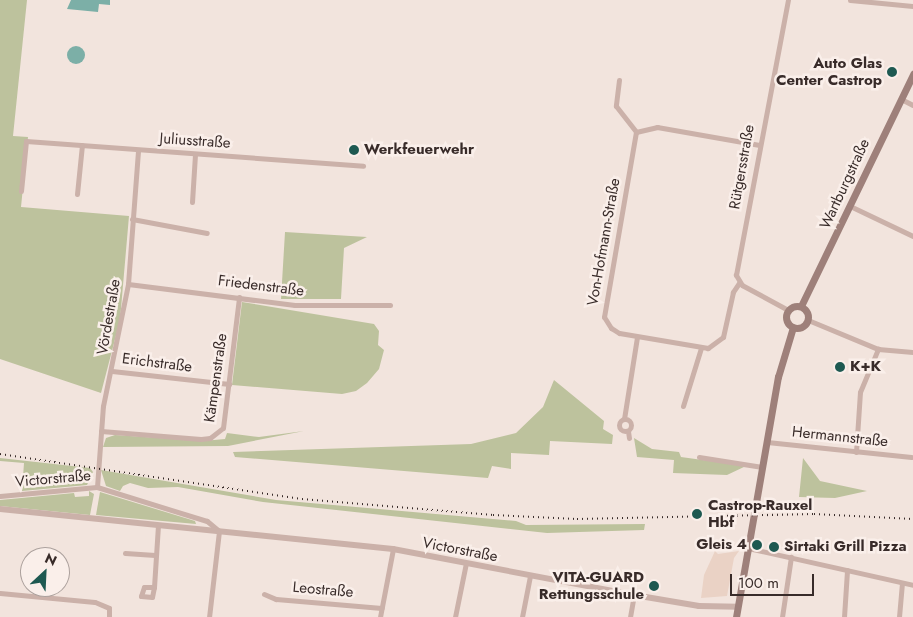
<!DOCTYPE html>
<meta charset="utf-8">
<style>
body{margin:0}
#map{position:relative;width:913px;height:617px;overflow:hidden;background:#f2e4dd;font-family:Jost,sans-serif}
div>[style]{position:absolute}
.green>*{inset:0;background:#bdc29d}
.plaza>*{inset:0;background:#ead2c5}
.water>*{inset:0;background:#7cafa7}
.round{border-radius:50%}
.minor>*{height:5px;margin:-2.5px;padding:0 2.5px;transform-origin:2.5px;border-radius:2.5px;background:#cbb1a9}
.minor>.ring{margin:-2.5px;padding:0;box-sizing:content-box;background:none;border:5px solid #cbb1a9;border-radius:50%}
.tertiary>*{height:6px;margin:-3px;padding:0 3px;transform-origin:3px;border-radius:3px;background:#cbb1a9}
.secondary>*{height:7px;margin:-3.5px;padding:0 3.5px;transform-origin:3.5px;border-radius:3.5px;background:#9e807a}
.secondary>.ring{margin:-3.5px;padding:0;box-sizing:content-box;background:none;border:7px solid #9e807a;border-radius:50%}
.rail>*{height:2px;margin-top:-1px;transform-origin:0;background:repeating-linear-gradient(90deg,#382b29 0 1px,transparent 0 5px)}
.dots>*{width:14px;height:14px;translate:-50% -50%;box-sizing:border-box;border:2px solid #faefea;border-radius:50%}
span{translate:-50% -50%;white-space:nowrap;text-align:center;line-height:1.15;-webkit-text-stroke:5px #faefea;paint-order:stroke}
.poi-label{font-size:15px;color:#382b29;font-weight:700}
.right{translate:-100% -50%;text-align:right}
.left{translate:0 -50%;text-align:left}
.street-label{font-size:15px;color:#382b29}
.north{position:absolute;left:20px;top:547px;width:50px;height:50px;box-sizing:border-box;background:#faefea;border:1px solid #aca19d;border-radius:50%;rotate:25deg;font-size:14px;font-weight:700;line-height:20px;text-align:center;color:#382b29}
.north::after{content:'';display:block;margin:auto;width:18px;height:22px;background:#1e5951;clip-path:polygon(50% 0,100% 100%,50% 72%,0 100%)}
.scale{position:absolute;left:730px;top:574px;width:84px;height:22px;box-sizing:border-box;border:2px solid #382b29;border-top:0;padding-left:6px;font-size:15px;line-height:18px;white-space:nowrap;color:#382b29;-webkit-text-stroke:4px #faefea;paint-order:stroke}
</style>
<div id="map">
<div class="green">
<div style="clip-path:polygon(0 0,27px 0,13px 136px,28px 137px,21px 207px,129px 216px,120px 320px,101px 393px,0 359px)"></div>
<div style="clip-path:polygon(285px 232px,367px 237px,344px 248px,341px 299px,281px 299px)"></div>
<div style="clip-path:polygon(242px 302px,374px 324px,379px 331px,378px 345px,384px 350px,379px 369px,367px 383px,356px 391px,342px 394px,232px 385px)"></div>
<div style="clip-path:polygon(554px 380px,604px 421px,603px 429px,613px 435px,612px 444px,550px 441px,549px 455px,511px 453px,511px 469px,492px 466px,488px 478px,235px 457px,233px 452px,471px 444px,516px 433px,543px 407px)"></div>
<div style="clip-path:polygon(304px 431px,228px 446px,103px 447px,106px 438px,115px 435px,203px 441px,225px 439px,227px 433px,259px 437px)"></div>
<div style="clip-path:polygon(634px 438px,652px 449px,679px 452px,681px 457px,746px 466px,727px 475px,673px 473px,674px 460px,637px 457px)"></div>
<div style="clip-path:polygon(0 458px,90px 468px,93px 472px,87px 485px,22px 491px,24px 463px,0 461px)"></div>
<div style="clip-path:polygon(803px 458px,820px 481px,867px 491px,835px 498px,799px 497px)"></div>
<div style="clip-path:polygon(101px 470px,276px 500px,516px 521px,526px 525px,645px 524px,644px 530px,547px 533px,263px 502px,178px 487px,148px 488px,130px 483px,123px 486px,120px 491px,106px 486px)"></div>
<div style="clip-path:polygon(89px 491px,94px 494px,90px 515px,0 506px,0 500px,74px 493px,75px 497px,89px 496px)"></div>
<div style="clip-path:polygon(100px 492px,195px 521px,196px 524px,96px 515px)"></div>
</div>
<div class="plaza">
<div style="clip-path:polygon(715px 551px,718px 554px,739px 551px,734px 558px,727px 596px,701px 598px,704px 575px)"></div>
</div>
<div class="water">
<div style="clip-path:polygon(71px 0,110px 0,110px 5px,99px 4px,98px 12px,67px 9px)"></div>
<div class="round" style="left:67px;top:46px;width:18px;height:18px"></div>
</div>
<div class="minor">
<div style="left:850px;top:0;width:63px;rotate:5.4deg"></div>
<div style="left:619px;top:80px;width:26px;rotate:97deg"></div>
<div style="left:616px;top:106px;width:33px;rotate:52deg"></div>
<div style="left:901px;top:99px;width:13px;rotate:27deg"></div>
<div style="left:21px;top:191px;width:50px;rotate:-84.3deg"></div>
<div style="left:26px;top:141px;width:338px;rotate:4.2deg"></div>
<div style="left:77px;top:194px;width:49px;rotate:-84.2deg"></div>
<div style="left:192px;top:202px;width:48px;rotate:-86.4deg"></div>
<div style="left:850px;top:206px;width:70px;rotate:25.5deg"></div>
<div style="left:132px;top:219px;width:76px;rotate:10.6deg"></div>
<div style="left:739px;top:283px;width:11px;rotate:124deg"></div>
<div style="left:733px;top:292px;width:46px;rotate:102.5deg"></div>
<div style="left:723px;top:337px;width:19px;rotate:144deg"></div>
<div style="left:708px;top:348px;width:90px;rotate:-170.4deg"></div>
<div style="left:619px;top:333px;width:9px;rotate:-148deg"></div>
<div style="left:611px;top:328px;width:13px;rotate:-122deg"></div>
<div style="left:604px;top:317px;width:188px;rotate:-80.2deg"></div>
<div style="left:636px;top:132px;width:22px;rotate:-13deg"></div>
<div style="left:657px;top:127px;width:104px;rotate:10deg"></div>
<div style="left:128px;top:284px;width:168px;rotate:7.2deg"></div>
<div style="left:295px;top:305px;width:95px"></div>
<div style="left:788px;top:310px;width:52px;rotate:-151.5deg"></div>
<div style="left:742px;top:285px;width:12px;rotate:-121deg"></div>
<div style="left:736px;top:275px;width:280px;rotate:-79.3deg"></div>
<div style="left:808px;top:320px;width:76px;rotate:22.5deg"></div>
<div style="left:878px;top:349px;width:35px;rotate:5deg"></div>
<div style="left:112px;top:371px;width:118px;rotate:6.3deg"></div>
<div style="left:683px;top:406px;width:61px;rotate:-72.8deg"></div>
<div class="ring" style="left:619px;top:419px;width:7px;height:7px"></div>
<div style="left:624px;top:419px;width:83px;rotate:-81deg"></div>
<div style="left:101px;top:431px;width:100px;rotate:4.6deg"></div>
<div style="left:201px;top:439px;width:9px;rotate:-6deg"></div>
<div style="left:210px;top:438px;width:16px;rotate:-38deg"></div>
<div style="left:223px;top:428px;width:132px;rotate:-83deg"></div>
<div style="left:628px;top:431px;width:7px;rotate:82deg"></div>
<div style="left:767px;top:442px;width:145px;rotate:5.9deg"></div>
<div style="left:856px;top:452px;width:60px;rotate:-86.2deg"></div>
<div style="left:860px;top:392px;width:47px;rotate:-67.3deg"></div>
<div style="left:699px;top:457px;width:64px;rotate:9deg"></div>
<div style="left:97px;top:487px;width:81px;rotate:-85.8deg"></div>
<div style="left:103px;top:406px;width:125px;rotate:-78.4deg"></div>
<div style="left:128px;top:284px;width:134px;rotate:-85.7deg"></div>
<div style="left:0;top:496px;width:97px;rotate:-5.3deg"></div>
<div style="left:97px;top:487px;width:115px;rotate:17.2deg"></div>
<div style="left:207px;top:521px;width:16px;rotate:40deg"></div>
<div style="left:219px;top:531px;width:87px;rotate:96.6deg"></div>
<div style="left:748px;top:548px;width:169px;rotate:12.6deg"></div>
<div style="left:125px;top:553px;width:30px;rotate:4deg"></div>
<div style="left:154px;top:587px;width:10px;rotate:101deg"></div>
<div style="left:152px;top:597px;width:11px;rotate:-175deg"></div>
<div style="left:141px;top:596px;width:9px;rotate:-72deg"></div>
<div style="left:144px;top:587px;width:10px"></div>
<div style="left:154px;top:587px;width:62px;rotate:-86.3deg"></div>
<div style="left:0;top:593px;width:95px;rotate:5.4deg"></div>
<div style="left:95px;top:602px;width:15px;rotate:23deg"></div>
<div style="left:109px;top:608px;width:9px;rotate:90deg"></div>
<div style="left:264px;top:594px;width:13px;rotate:23deg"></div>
<div style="left:276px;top:599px;width:106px;rotate:4.9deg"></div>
<div style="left:380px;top:617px;width:69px;rotate:-79.2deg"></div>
<div style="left:455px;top:617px;width:55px;rotate:-78.5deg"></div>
<div style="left:522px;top:617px;width:42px;rotate:-79deg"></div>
<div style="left:630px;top:617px;width:22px;rotate:-80deg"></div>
<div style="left:782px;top:617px;width:61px;rotate:-81.5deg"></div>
<div style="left:844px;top:617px;width:47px;rotate:-86.3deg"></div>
<div style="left:899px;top:617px;width:34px;rotate:-85deg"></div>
</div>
<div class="tertiary">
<div style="left:0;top:509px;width:395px;rotate:5.8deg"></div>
<div style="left:393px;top:549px;width:245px;rotate:10.8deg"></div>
<div style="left:634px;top:595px;width:66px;rotate:9.6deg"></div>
<div style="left:699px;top:606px;width:39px;rotate:1deg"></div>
</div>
<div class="secondary">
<div class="ring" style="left:786px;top:306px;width:15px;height:15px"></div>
<div style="left:801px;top:306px;width:258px;rotate:-64.2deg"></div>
<div style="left:736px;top:617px;width:244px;rotate:-80.1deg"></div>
<div style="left:778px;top:377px;width:52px;rotate:-73.3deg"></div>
</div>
<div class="rail">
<div style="left:0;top:454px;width:305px;rotate:8.5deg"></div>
<div style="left:302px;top:499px;width:192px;rotate:4.8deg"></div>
<div style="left:493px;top:515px;width:84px;rotate:2.7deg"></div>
<div style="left:577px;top:519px;width:237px;rotate:-1.2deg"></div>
<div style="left:814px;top:514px;width:99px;rotate:2.9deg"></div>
</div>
<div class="dots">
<div style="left:892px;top:72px;background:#1e5951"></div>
<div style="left:354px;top:150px;background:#1e5951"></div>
<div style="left:840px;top:367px;background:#1e5951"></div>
<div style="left:697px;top:514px;background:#1e5951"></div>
<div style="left:757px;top:545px;background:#1e5951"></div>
<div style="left:774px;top:547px;background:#1e5951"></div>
<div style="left:654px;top:586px;background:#1e5951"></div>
</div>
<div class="poi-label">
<span class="right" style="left:882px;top:72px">Auto Glas<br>Center Castrop</span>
<span class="left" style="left:364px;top:150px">Werkfeuerwehr</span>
<span class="left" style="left:850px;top:367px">K+K</span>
<span class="left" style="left:708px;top:514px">Castrop-Rauxel<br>Hbf</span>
<span class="right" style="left:747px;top:545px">Gleis 4</span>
<span class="left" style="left:784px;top:547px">Sirtaki Grill Pizza</span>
<span class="right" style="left:644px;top:586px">VITA-GUARD<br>Rettungsschule</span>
</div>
<div class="street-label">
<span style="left:195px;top:141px;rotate:4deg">Juliusstraße</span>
<span style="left:742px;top:167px;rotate:-80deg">Rütgersstraße</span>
<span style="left:845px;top:184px;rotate:-65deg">Wartburgstraße</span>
<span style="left:604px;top:242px;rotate:-80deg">Von-Hofmann-Straße</span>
<span style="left:261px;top:286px;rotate:7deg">Friedenstraße</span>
<span style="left:109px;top:317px;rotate:-80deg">Vördestraße</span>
<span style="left:157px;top:363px;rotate:7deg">Erichstraße</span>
<span style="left:216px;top:378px;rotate:-82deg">Kämpenstraße</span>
<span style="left:840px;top:437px;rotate:6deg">Hermannstraße</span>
<span style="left:53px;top:479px;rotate:-5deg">Victorstraße</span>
<span style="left:460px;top:550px;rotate:11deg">Victorstraße</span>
<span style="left:323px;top:590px;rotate:5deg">Leostraße</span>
</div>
<div class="north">N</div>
<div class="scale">100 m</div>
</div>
